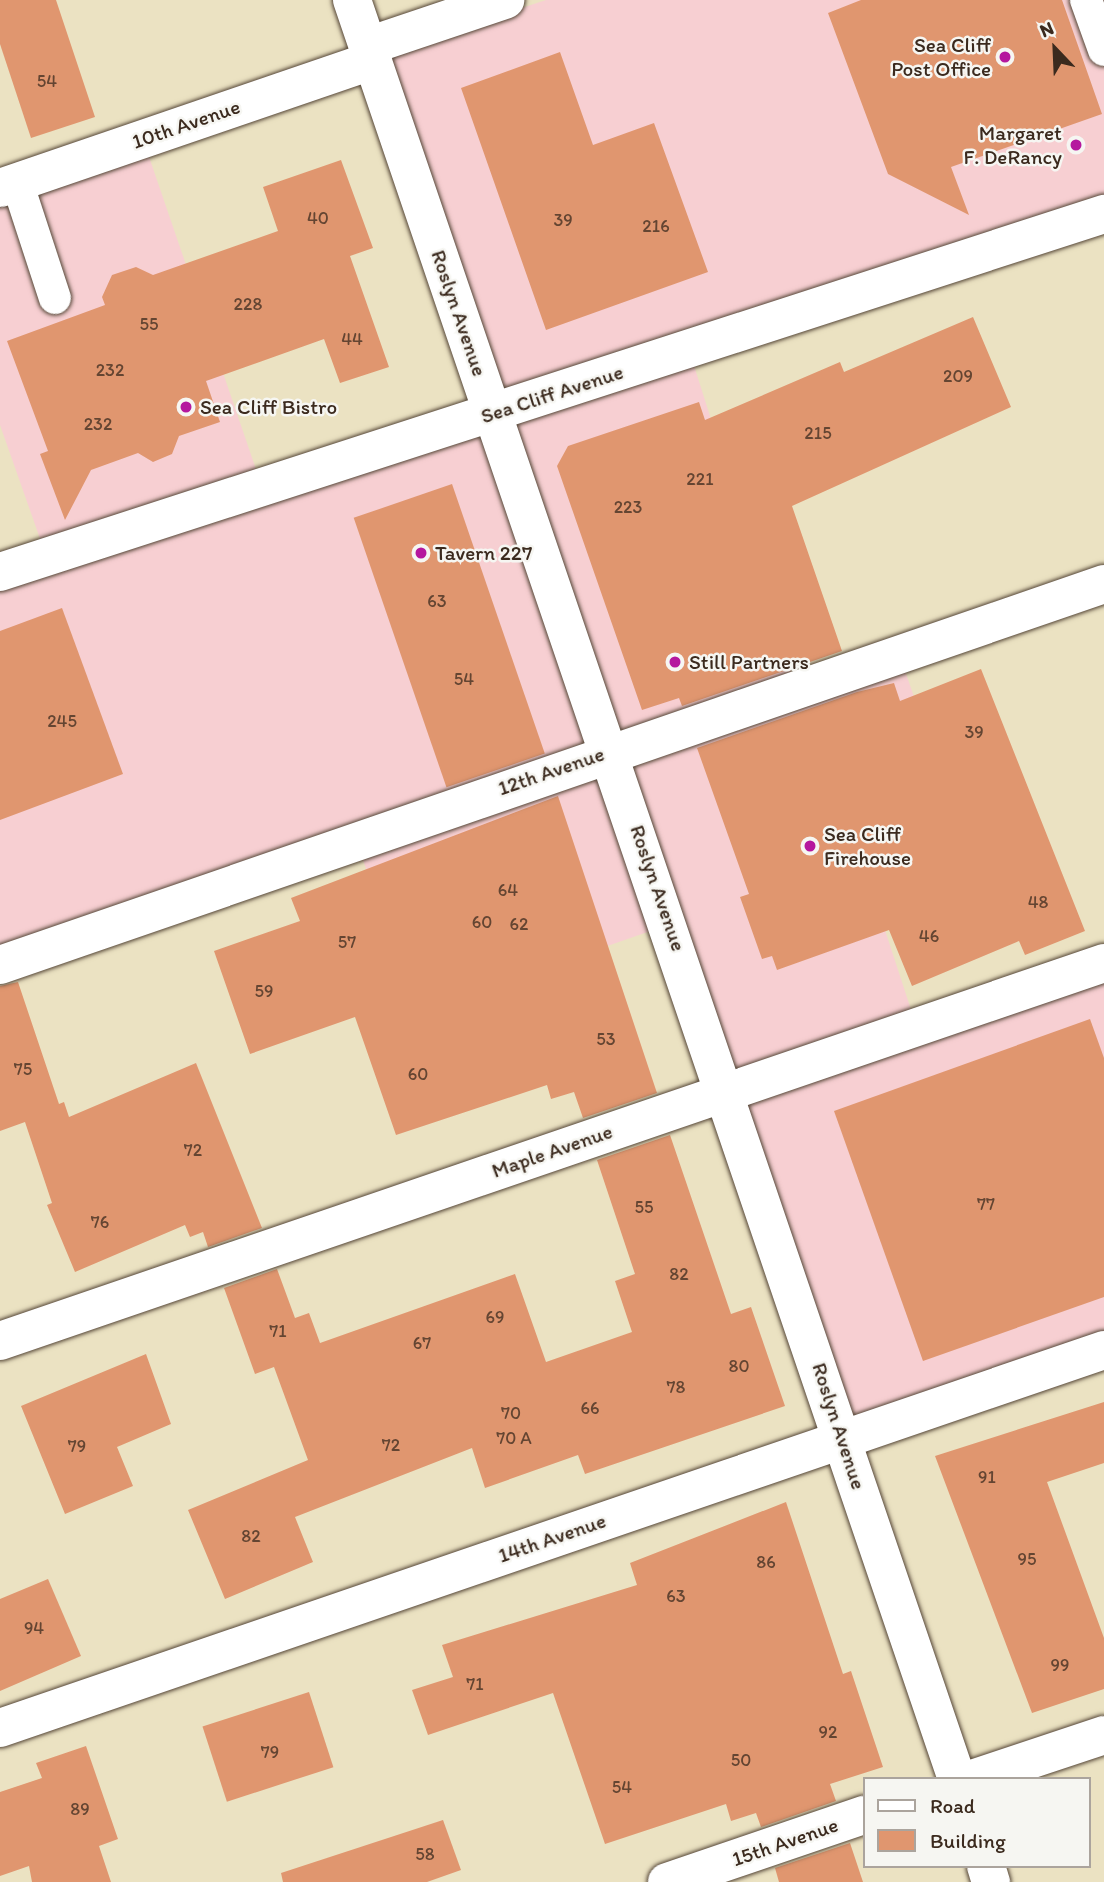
<!DOCTYPE html>
<style>
body{margin:0}
#map{position:relative;width:1104px;height:1882px;overflow:hidden;background:#ebe2c2;font-family:Itim,sans-serif}
div>[style]{position:absolute}
.built>*{inset:0;background:#f7cfd2}
.building>*{inset:0;background:#e0966f;transform-origin:0 0}
.roads{filter:drop-shadow(0 0 2px #554637) drop-shadow(0 0 2px #554637)}
.lane>*{height:32px;margin:-16px;padding:0 16px;transform-origin:16px;border-radius:16px;background:#fff}
.street>*{height:38px;margin:-19px;padding:0 19px;transform-origin:19px;border-radius:19px;background:#fff}
.secondary>*{height:38px;margin:-19px;padding:0 19px;transform-origin:19px;border-radius:19px;background:#fff}
.dots>*{width:19px;height:19px;translate:-50% -50%;box-sizing:border-box;border:4px solid #f6f6f2;border-radius:50%}
span{translate:-50% -50%;white-space:nowrap;text-align:center;line-height:1.15;-webkit-text-stroke:5px #f6f6f2;paint-order:stroke}
.number-label{font-size:18px;color:#644532}
.number-label span{-webkit-text-stroke-width:0}
.poi-label{font-size:21px;color:#3b2a1e}
.right{translate:-100% -50%;text-align:right}
.left{translate:0 -50%;text-align:left}
.street-label{font-size:21px;color:#3b2a1e}
.legend{position:absolute;left:863px;top:1777px;width:228px;height:91px;box-sizing:border-box;background:#f6f6f2;border:2px solid #aba49d;margin:0;padding:9px 12px;list-style:none;font-size:21px;color:#3b2a1e}
.legend li{display:flex;align-items:center;gap:14px;height:35px}
.legend b{width:35px;border:2px solid #aba49d}
.north{position:absolute;left:1020px;top:14px;width:70px;height:70px;-webkit-text-stroke:5px #f6f6f2;paint-order:stroke;rotate:337deg;font-size:19px;font-weight:700;line-height:28px;text-align:center;color:#3b2a1e}
.north::after{content:'';display:block;margin:auto;width:24px;height:32px;background:#3b2a1e;clip-path:polygon(50% 0,100% 100%,50% 72%,0 100%)}
</style>
<div id="map">
<div class="built">
<div style="clip-path:polygon(546px 0,1104px 0,1104px 225px,690px 353px,793px 678px,896px 645px,959px 826px,863px 863px,919px 1034px,1104px 972px,1104px 1341px,849px 1428px,679px 921px,416px 1013px,355px 837px,0 957px,0 565px,44px 550px,0 425px,0 198px,146px 148px,259px 478px,498px 405px,384px 53px)"></div>
</div>
<div class="building">
<div style="clip-path:polygon(0 0,56px 0,95px 117px,31px 138px,0 44px)"></div>
<div style="clip-path:polygon(861px 0,1062px 0,1102px 114px,951px 167px,969px 215px,888px 174px,828px 13px)"></div>
<div style="clip-path:polygon(560px 52px,593px 145px,654px 123px,708px 272px,546px 330px,461px 88px)"></div>
<div style="clip-path:polygon(341px 160px,373px 248px,350px 256px,389px 367px,340px 383px,324px 339px,206px 381px,220px 422px,179px 436px,172px 454px,153px 462px,138px 453px,91px 470px,65px 520px,40px 454px,48px 451px,7px 341px,105px 305px,102px 297px,112px 275px,136px 267px,153px 275px,278px 231px,263px 187px)"></div>
<div style="clip-path:polygon(973px 317px,1011px 407px,792px 506px,842px 651px,682px 706px,679px 698px,642px 710px,557px 466px,568px 446px,699px 402px,705px 420px,840px 362px,844px 372px)"></div>
<div style="left:452px;top:484px;width:285px;height:104px;rotate:71deg"></div>
<div style="clip-path:polygon(62px 608px,123px 774px,0 820px,0 631px)"></div>
<div style="clip-path:polygon(981px 669px,1085px 931px,1025px 955px,1019px 941px,912px 986px,889px 930px,777px 970px,772px 956px,762px 959px,740px 897px,749px 894px,697px 748px,857px 692px,894px 683px,900px 701px)"></div>
<div style="clip-path:polygon(558px 796px,657px 1093px,583px 1118px,574px 1092px,551px 1099px,547px 1085px,396px 1135px,355px 1017px,250px 1054px,214px 951px,300px 921px,291px 898px)"></div>
<div style="clip-path:polygon(18px 982px,59px 1104px,64px 1102px,69px 1117px,196px 1063px,262px 1228px,208px 1247px,203px 1232px,190px 1237px,185px 1225px,75px 1272px,47px 1205px,52px 1203px,25px 1122px,0 1131px,0 986px)"></div>
<div style="clip-path:polygon(1090px 1019px,1104px 1058px,1104px 1297px,923px 1361px,834px 1111px)"></div>
<div style="clip-path:polygon(670px 1135px,731px 1314px,751px 1307px,785px 1406px,585px 1474px,578px 1455px,485px 1488px,472px 1448px,295px 1517px,313px 1562px,225px 1599px,188px 1510px,308px 1460px,274px 1367px,255px 1374px,224px 1288px,277px 1269px,295px 1318px,309px 1313px,320px 1343px,515px 1274px,546px 1362px,632px 1332px,615px 1281px,635px 1274px,597px 1160px)"></div>
<div style="clip-path:polygon(146px 1354px,171px 1424px,117px 1447px,133px 1486px,65px 1514px,21px 1406px)"></div>
<div style="clip-path:polygon(1104px 1402px,1104px 1463px,1047px 1482px,1104px 1638px,1104px 1689px,1032px 1713px,935px 1456px)"></div>
<div style="clip-path:polygon(786px 1502px,843px 1674px,851px 1671px,883px 1767px,830px 1784px,836px 1801px,761px 1827px,756px 1813px,731px 1821px,726px 1804px,605px 1844px,553px 1693px,428px 1735px,412px 1690px,453px 1677px,442px 1645px,637px 1585px,630px 1563px)"></div>
<div style="clip-path:polygon(48px 1579px,81px 1656px,0 1691px,0 1599px)"></div>
<div style="left:309px;top:1692px;width:79px;height:112px;rotate:72deg"></div>
<div style="clip-path:polygon(86px 1746px,118px 1839px,99px 1846px,111px 1882px,32px 1882px,29px 1866px,0 1876px,0 1792px,42px 1778px,36px 1763px)"></div>
<div style="clip-path:polygon(443px 1820px,461px 1870px,427px 1882px,283px 1882px,281px 1873px)"></div>
<div style="clip-path:polygon(850px 1843px,863px 1882px,779px 1882px,775px 1868px)"></div>
</div>
<div class="roads">
<div class="lane">
<div style="left:1086px;top:0;width:53px;rotate:70.2deg"></div>
<div style="left:17px;top:182px;width:122px;rotate:71.9deg"></div>
</div>
<div class="street">
<div style="left:352px;top:0;width:1879px;rotate:71.22deg"></div>
<div style="left:368px;top:46px;width:145px;rotate:-18.6deg"></div>
<div style="left:0;top:188px;width:394px;rotate:-18.9deg"></div>
<div style="left:0;top:965px;width:1168px;rotate:-19.04deg"></div>
<div style="left:0;top:1341px;width:1167px;rotate:-18.9deg"></div>
<div style="left:0;top:1728px;width:1167px;rotate:-18.9deg"></div>
<div style="left:972px;top:1779px;width:139px;rotate:-18.4deg"></div>
<div style="left:986px;top:1866px;width:17px;rotate:73deg"></div>
<div style="left:667px;top:1882px;width:208px;rotate:-18.8deg"></div>
</div>
<div class="secondary">
<div style="left:0;top:572px;width:1161px;rotate:-17.97deg"></div>
</div>
</div>
<div class="dots">
<div style="left:1005px;top:57px;background:#b5179e"></div>
<div style="left:1076px;top:145px;background:#b5179e"></div>
<div style="left:186px;top:407px;background:#b5179e"></div>
<div style="left:421px;top:553px;background:#b5179e"></div>
<div style="left:675px;top:662px;background:#b5179e"></div>
<div style="left:810px;top:846px;background:#b5179e"></div>
</div>
<div class="number-label">
<span style="left:47px;top:81px">54</span>
<span style="left:318px;top:218px">40</span>
<span style="left:563px;top:220px">39</span>
<span style="left:656px;top:226px">216</span>
<span style="left:248px;top:304px">228</span>
<span style="left:149px;top:324px">55</span>
<span style="left:352px;top:339px">44</span>
<span style="left:110px;top:370px">232</span>
<span style="left:958px;top:376px">209</span>
<span style="left:98px;top:424px">232</span>
<span style="left:818px;top:433px">215</span>
<span style="left:700px;top:479px">221</span>
<span style="left:628px;top:507px">223</span>
<span style="left:437px;top:601px">63</span>
<span style="left:464px;top:679px">54</span>
<span style="left:62px;top:721px">245</span>
<span style="left:974px;top:732px">39</span>
<span style="left:508px;top:890px">64</span>
<span style="left:1038px;top:902px">48</span>
<span style="left:482px;top:922px">60</span>
<span style="left:519px;top:924px">62</span>
<span style="left:929px;top:936px">46</span>
<span style="left:347px;top:942px">57</span>
<span style="left:264px;top:991px">59</span>
<span style="left:606px;top:1039px">53</span>
<span style="left:23px;top:1069px">75</span>
<span style="left:418px;top:1074px">60</span>
<span style="left:193px;top:1150px">72</span>
<span style="left:986px;top:1204px">77</span>
<span style="left:644px;top:1207px">55</span>
<span style="left:100px;top:1222px">76</span>
<span style="left:679px;top:1274px">82</span>
<span style="left:495px;top:1317px">69</span>
<span style="left:278px;top:1331px">71</span>
<span style="left:422px;top:1343px">67</span>
<span style="left:739px;top:1366px">80</span>
<span style="left:676px;top:1387px">78</span>
<span style="left:590px;top:1408px">66</span>
<span style="left:511px;top:1413px">70</span>
<span style="left:514px;top:1438px">70 A</span>
<span style="left:391px;top:1445px">72</span>
<span style="left:77px;top:1446px">79</span>
<span style="left:987px;top:1477px">91</span>
<span style="left:251px;top:1536px">82</span>
<span style="left:1027px;top:1559px">95</span>
<span style="left:766px;top:1562px">86</span>
<span style="left:676px;top:1596px">63</span>
<span style="left:34px;top:1628px">94</span>
<span style="left:1060px;top:1665px">99</span>
<span style="left:475px;top:1684px">71</span>
<span style="left:828px;top:1732px">92</span>
<span style="left:270px;top:1752px">79</span>
<span style="left:741px;top:1760px">50</span>
<span style="left:622px;top:1787px">54</span>
<span style="left:80px;top:1809px">89</span>
<span style="left:425px;top:1854px">58</span>
</div>
<div class="poi-label">
<span class="right" style="left:991px;top:57px">Sea Cliff<br>Post Office</span>
<span class="right" style="left:1062px;top:145px">Margaret<br>F. DeRancy</span>
<span class="left" style="left:200px;top:407px">Sea Cliff Bistro</span>
<span class="left" style="left:435px;top:553px">Tavern 227</span>
<span class="left" style="left:689px;top:662px">Still Partners</span>
<span class="left" style="left:824px;top:846px">Sea Cliff<br>Firehouse</span>
</div>
<div class="street-label">
<span style="left:186px;top:124px;rotate:-19deg">10th Avenue</span>
<span style="left:459px;top:313px;rotate:71deg">Roslyn Avenue</span>
<span style="left:552px;top:394px;rotate:-18deg">Sea Cliff Avenue</span>
<span style="left:551px;top:771px;rotate:-19deg">12th Avenue</span>
<span style="left:658px;top:888px;rotate:71deg">Roslyn Avenue</span>
<span style="left:552px;top:1151px;rotate:-19deg">Maple Avenue</span>
<span style="left:839px;top:1426px;rotate:72deg">Roslyn Avenue</span>
<span style="left:552px;top:1538px;rotate:-19deg">14th Avenue</span>
<span style="left:785px;top:1842px;rotate:-19deg">15th Avenue</span>
</div>
<ul class="legend">
<li><b style="height:9px;background:#fff"></b>Road</li>
<li><b style="height:19px;background:#e0966f"></b>Building</li>
</ul>
<div class="north">N</div>
</div>
